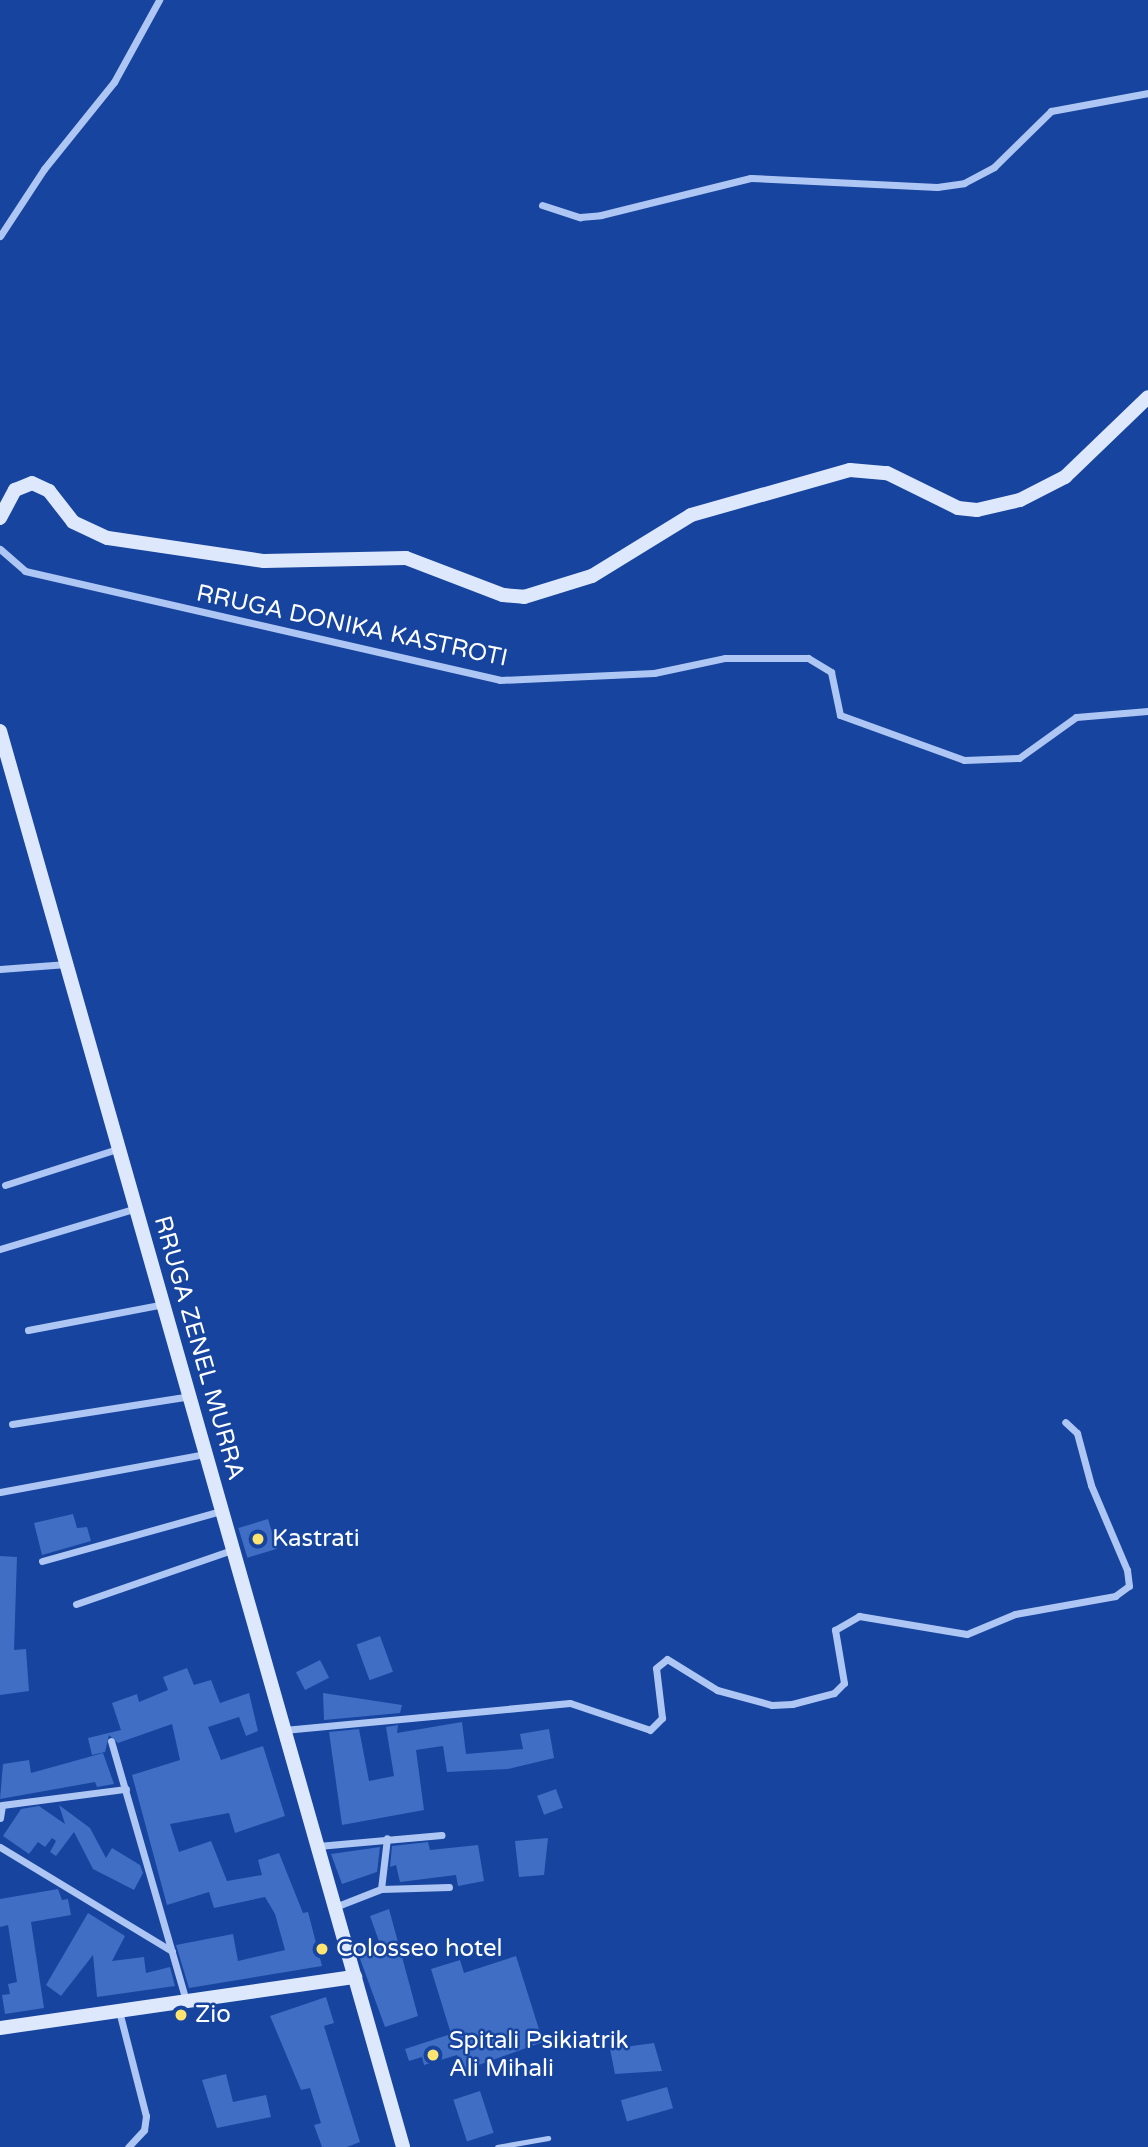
<!DOCTYPE html>
<style>
body{margin:0}
#map{position:relative;width:1148px;height:2147px;overflow:hidden;background:#16449e;font-family:"Varela Round",sans-serif}
div>[style]{position:absolute}
.building>*{inset:0;background:#3f6ec4;transform-origin:0 0}
.lane>*{height:5px;margin:-2.5px;padding:0 2.5px;transform-origin:2.5px;border-radius:2.5px;background:#aec6f3}
.street>*{height:7px;margin:-3.5px;padding:0 3.5px;transform-origin:3.5px;border-radius:3.5px;background:#aec6f3}
.secondary>*{height:14px;margin:-7px;padding:0 7px;transform-origin:7px;border-radius:7px;background:#dde8fd}
.dots>*{width:19px;height:19px;translate:-50% -50%;box-sizing:border-box;border:4px solid #16449e;border-radius:50%}
span{translate:-50% -50%;white-space:nowrap;text-align:center;line-height:1.15;-webkit-text-stroke:5px #16449e;paint-order:stroke}
.street-label{font-size:24px;color:#fff}
.poi-label{font-size:24px;color:#fff}
.left{translate:0 -50%;text-align:left}
</style>
<div id="map">
<div class="building">
<div style="clip-path:polygon(73px 1514px,77px 1528px,87px 1527px,91px 1541px,42px 1555px,34px 1523px)"></div>
<div style="left:268px;top:1519px;width:31px;height:31px;rotate:73deg"></div>
<div style="clip-path:polygon(0 1556px,17px 1557px,14px 1650px,26px 1649px,29px 1691px,0 1695px)"></div>
<div style="left:380px;top:1636px;width:38px;height:25px;rotate:70deg"></div>
<div style="left:320px;top:1660px;width:20px;height:27px;rotate:63deg"></div>
<div style="clip-path:polygon(187px 1668px,194px 1685px,211px 1680px,220px 1703px,249px 1693px,258px 1731px,246px 1736px,239px 1717px,208px 1727px,221px 1760px,263px 1746px,285px 1816px,235px 1833px,229px 1813px,170px 1824px,179px 1852px,211px 1841px,227px 1881px,262px 1875px,258px 1860px,279px 1853px,303px 1913px,308px 1912px,322px 1966px,189px 1988px,176px 1945px,233px 1934px,238px 1961px,285px 1950px,275px 1914px,265px 1897px,214px 1908px,209px 1892px,167px 1905px,132px 1775px,180px 1760px,172px 1724px,118px 1743px,109px 1735px,105px 1752px,92px 1755px,88px 1738px,121px 1730px,112px 1703px,137px 1694px,139px 1702px,168px 1690px,163px 1677px)"></div>
<div style="clip-path:polygon(323px 1693px,402px 1705px,400px 1713px,324px 1720px)"></div>
<div style="clip-path:polygon(462px 1722px,466px 1754px,523px 1749px,520px 1734px,549px 1729px,554px 1758px,508px 1769px,447px 1772px,443px 1746px,416px 1750px,424px 1810px,342px 1825px,329px 1732px,359px 1729px,369px 1781px,394px 1776px,386px 1727px,398px 1725px,397px 1733px)"></div>
<div style="clip-path:polygon(103px 1753px,114px 1784px,97px 1787px,95px 1782px,0 1799px,3px 1764px,29px 1760px,31px 1773px)"></div>
<div style="left:556px;top:1789px;width:20px;height:20px;rotate:70deg"></div>
<div style="clip-path:polygon(59px 1805px,90px 1828px,106px 1858px,112px 1848px,140px 1865px,143px 1873px,134px 1890px,93px 1869px,74px 1832px,56px 1856px,50px 1852px,56px 1841px,52px 1838px,45px 1847px,38px 1842px,29px 1854px,3px 1836px,21px 1809px,39px 1806px,65px 1824px)"></div>
<div style="clip-path:polygon(548px 1838px,544px 1875px,519px 1877px,515px 1841px)"></div>
<div style="clip-path:polygon(428px 1842px,430px 1850px,478px 1845px,484px 1881px,458px 1886px,456px 1875px,400px 1882px,396px 1865px,390px 1867px,392px 1846px)"></div>
<div style="clip-path:polygon(380px 1847px,377px 1872px,342px 1884px,331px 1854px)"></div>
<div style="clip-path:polygon(58px 1889px,62px 1900px,68px 1899px,71px 1915px,31px 1922px,44px 2008px,5px 2014px,2px 1995px,10px 1994px,8px 1984px,17px 1982px,8px 1925px,0 1927px,0 1899px)"></div>
<div style="clip-path:polygon(389px 1909px,418px 2016px,385px 2027px,356px 1948px,380px 1944px,370px 1916px)"></div>
<div style="clip-path:polygon(88px 1913px,125px 1936px,112px 1961px,144px 1957px,146px 1973px,170px 1967px,175px 1986px,97px 1997px,93px 1955px,61px 1996px,46px 1985px)"></div>
<div style="clip-path:polygon(516px 1956px,543px 2042px,462px 2071px,457px 2055px,424px 2065px,422px 2057px,409px 2061px,405px 2049px,451px 2034px,431px 1969px,460px 1960px,464px 1973px)"></div>
<div style="clip-path:polygon(326px 1997px,334px 2023px,324px 2026px,360px 2142px,347px 2147px,322px 2147px,314px 2125px,321px 2123px,310px 2088px,301px 2090px,270px 2016px)"></div>
<div style="clip-path:polygon(654px 2043px,662px 2071px,615px 2074px,610px 2049px)"></div>
<div style="clip-path:polygon(226px 2074px,233px 2102px,266px 2095px,271px 2117px,217px 2128px,202px 2080px)"></div>
<div style="left:667px;top:2087px;width:22px;height:48px;rotate:74deg"></div>
<div style="left:480px;top:2091px;width:44px;height:28px;rotate:72deg"></div>
</div>
<div class="lane">
<div style="left:497px;top:2147px;width:52px;rotate:-10deg"></div>
</div>
<div class="street">
<div style="left:542px;top:205px;width:40px;rotate:18deg"></div>
<div style="left:580px;top:217px;width:21px;rotate:-5deg"></div>
<div style="left:601px;top:215px;width:154px;rotate:-13.9deg"></div>
<div style="left:751px;top:178px;width:186px;rotate:2.8deg"></div>
<div style="left:937px;top:187px;width:27px;rotate:-8deg"></div>
<div style="left:964px;top:183px;width:34px;rotate:-28deg"></div>
<div style="left:994px;top:167px;width:80px;rotate:-44.5deg"></div>
<div style="left:1051px;top:111px;width:99px;rotate:-10.5deg"></div>
<div style="left:0;top:236px;width:80px;rotate:-56.7deg"></div>
<div style="left:44px;top:169px;width:112px;rotate:-51.2deg"></div>
<div style="left:114px;top:82px;width:94px;rotate:-61.2deg"></div>
<div style="left:0;top:549px;width:33px;rotate:41deg"></div>
<div style="left:25px;top:571px;width:487px;rotate:12.9deg"></div>
<div style="left:500px;top:680px;width:154px;rotate:-2.6deg"></div>
<div style="left:654px;top:673px;width:73px;rotate:-11.9deg"></div>
<div style="left:725px;top:658px;width:83px"></div>
<div style="left:808px;top:658px;width:27px;rotate:31deg"></div>
<div style="left:831px;top:672px;width:44px;rotate:78.2deg"></div>
<div style="left:840px;top:715px;width:132px;rotate:19.9deg"></div>
<div style="left:964px;top:760px;width:55px;rotate:-2.1deg"></div>
<div style="left:1019px;top:758px;width:70px;rotate:-35.7deg"></div>
<div style="left:1076px;top:717px;width:72px;rotate:-4.8deg"></div>
<div style="left:0;top:969px;width:67px;rotate:-4.3deg"></div>
<div style="left:5px;top:1185px;width:121px;rotate:-17.8deg"></div>
<div style="left:0;top:1249px;width:143px;rotate:-16.7deg"></div>
<div style="left:28px;top:1330px;width:138px;rotate:-10.8deg"></div>
<div style="left:12px;top:1424px;width:181px;rotate:-8.9deg"></div>
<div style="left:0;top:1492px;width:209px;rotate:-10.5deg"></div>
<div style="left:42px;top:1561px;width:186px;rotate:-15.6deg"></div>
<div style="left:76px;top:1604px;width:165px;rotate:-19.1deg"></div>
<div style="left:284px;top:1730px;width:287px;rotate:-5.4deg"></div>
<div style="left:570px;top:1703px;width:84px;rotate:18.6deg"></div>
<div style="left:650px;top:1730px;width:17px;rotate:-45deg"></div>
<div style="left:662px;top:1718px;width:50px;rotate:-96.8deg"></div>
<div style="left:656px;top:1668px;width:14px;rotate:-39deg"></div>
<div style="left:667px;top:1659px;width:59px;rotate:31.8deg"></div>
<div style="left:717px;top:1690px;width:57px;rotate:15.3deg"></div>
<div style="left:772px;top:1705px;width:20px;rotate:-3deg"></div>
<div style="left:792px;top:1704px;width:43px;rotate:-14.7deg"></div>
<div style="left:834px;top:1693px;width:14px;rotate:-45deg"></div>
<div style="left:844px;top:1683px;width:54px;rotate:-99.6deg"></div>
<div style="left:835px;top:1630px;width:28px;rotate:-30deg"></div>
<div style="left:859px;top:1616px;width:109px;rotate:9.5deg"></div>
<div style="left:967px;top:1634px;width:52px;rotate:-22.6deg"></div>
<div style="left:1015px;top:1614px;width:102px;rotate:-10.2deg"></div>
<div style="left:1115px;top:1596px;width:17px;rotate:-36deg"></div>
<div style="left:1129px;top:1586px;width:16px;rotate:-97deg"></div>
<div style="left:1127px;top:1570px;width:92px;rotate:-113deg"></div>
<div style="left:1091px;top:1485px;width:54px;rotate:-105.1deg"></div>
<div style="left:1077px;top:1433px;width:16px;rotate:-137deg"></div>
<div style="left:111px;top:1741px;width:271px;rotate:73.9deg"></div>
<div style="left:0;top:1818px;width:13px;rotate:-81deg"></div>
<div style="left:2px;top:1805px;width:125px;rotate:-7.4deg"></div>
<div style="left:318px;top:1846px;width:124px;rotate:-5.1deg"></div>
<div style="left:0;top:1847px;width:201px;rotate:31.2deg"></div>
<div style="left:381px;top:1889px;width:51px;rotate:-83.3deg"></div>
<div style="left:335px;top:1907px;width:49px;rotate:-21.4deg"></div>
<div style="left:381px;top:1889px;width:68px;rotate:-1.7deg"></div>
<div style="left:119px;top:2011px;width:108px;rotate:75.6deg"></div>
<div style="left:146px;top:2116px;width:14px;rotate:98deg"></div>
<div style="left:144px;top:2130px;width:23px;rotate:133deg"></div>
</div>
<div class="secondary">
<div style="left:0;top:518px;width:32px;rotate:-62deg"></div>
<div style="left:15px;top:490px;width:18px;rotate:-22deg"></div>
<div style="left:32px;top:483px;width:19px;rotate:25deg"></div>
<div style="left:49px;top:491px;width:39px;rotate:52deg"></div>
<div style="left:73px;top:522px;width:38px;rotate:25deg"></div>
<div style="left:108px;top:538px;width:158px;rotate:8.4deg"></div>
<div style="left:264px;top:561px;width:142px;rotate:-1.2deg"></div>
<div style="left:406px;top:558px;width:104px;rotate:20.9deg"></div>
<div style="left:503px;top:595px;width:21px;rotate:5deg"></div>
<div style="left:524px;top:597px;width:71px;rotate:-17.2deg"></div>
<div style="left:592px;top:576px;width:116px;rotate:-31.6deg"></div>
<div style="left:691px;top:515px;width:165px;rotate:-15.8deg"></div>
<div style="left:850px;top:470px;width:37px;rotate:5deg"></div>
<div style="left:887px;top:473px;width:79px;rotate:26.2deg"></div>
<div style="left:958px;top:508px;width:19px;rotate:6deg"></div>
<div style="left:977px;top:510px;width:44px;rotate:-13.1deg"></div>
<div style="left:1020px;top:500px;width:51px;rotate:-27.1deg"></div>
<div style="left:1065px;top:477px;width:115px;rotate:-43.9deg"></div>
<div style="left:0;top:731px;width:1472px;rotate:74.11deg"></div>
<div style="left:0;top:2028px;width:359px;rotate:-8.2deg"></div>
</div>
<div class="dots">
<div style="left:258px;top:1539px;background:#ffe470"></div>
<div style="left:322px;top:1949px;background:#ffe470"></div>
<div style="left:181px;top:2015px;background:#ffe470"></div>
<div style="left:433px;top:2055px;background:#ffe470"></div>
</div>
<div class="street-label">
<span style="left:352px;top:626px;rotate:12deg">RRUGA DONIKA KASTROTI</span>
<span style="left:199px;top:1348px;rotate:74deg">RRUGA ZENEL MURRA</span>
</div>
<div class="poi-label">
<span class="left" style="left:272px;top:1539px">Kastrati</span>
<span class="left" style="left:336px;top:1949px">Colosseo hotel</span>
<span class="left" style="left:195px;top:2015px">Zio</span>
<span class="left" style="left:449px;top:2055px">Spitali Psikiatrik<br>Ali Mihali</span>
</div>
</div>
